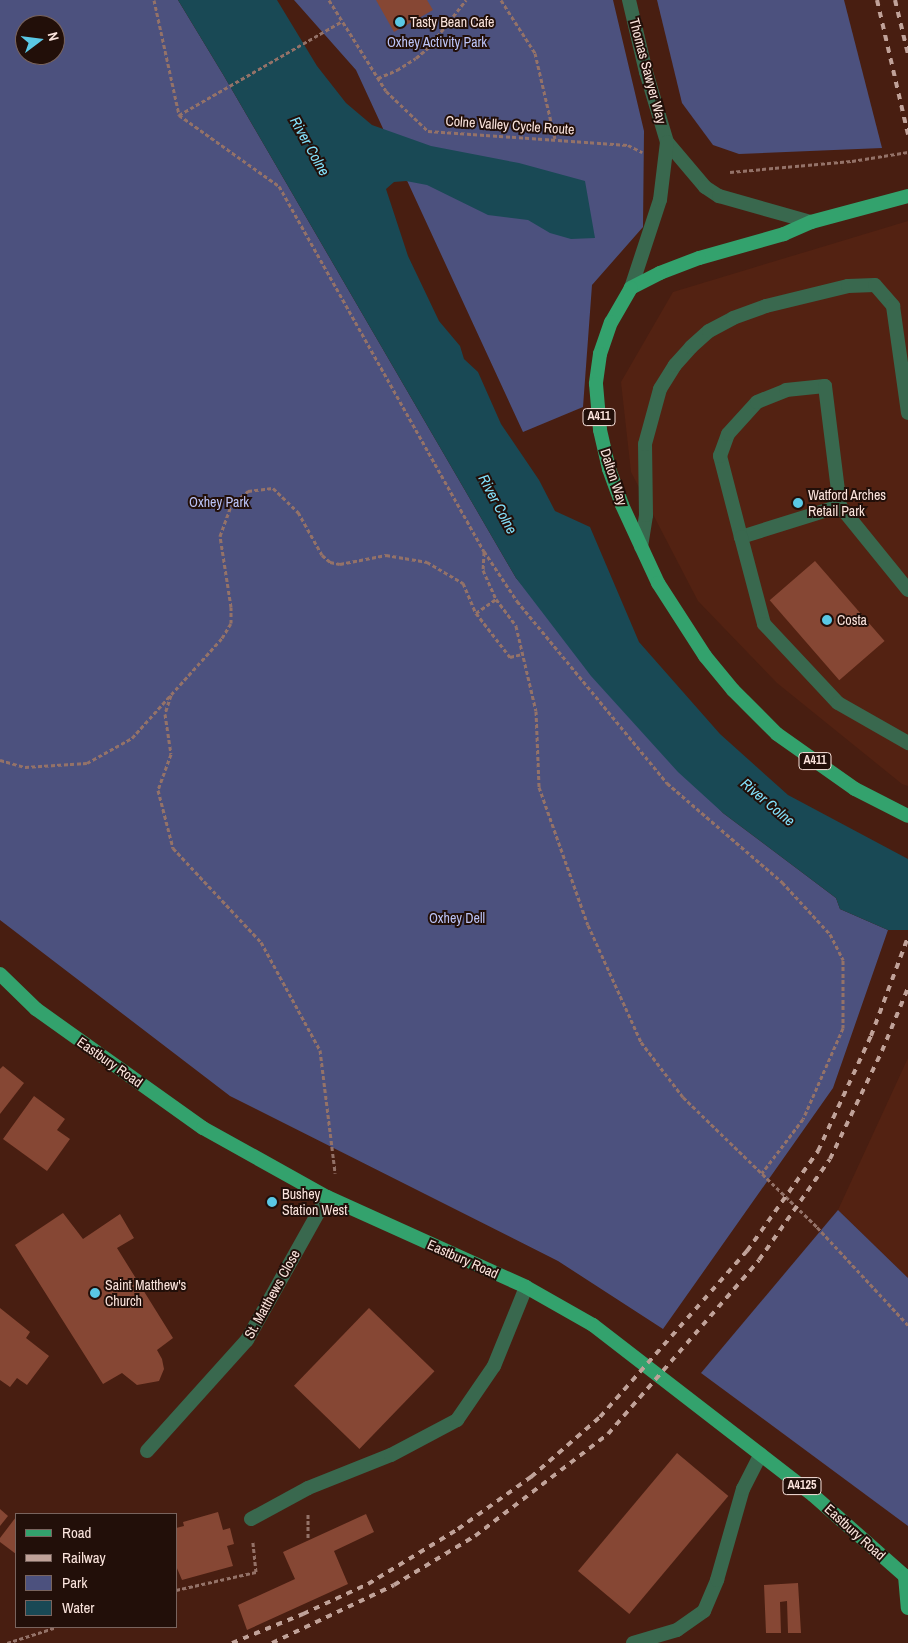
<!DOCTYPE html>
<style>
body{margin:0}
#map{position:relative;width:908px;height:1643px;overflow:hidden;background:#481e11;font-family:"Archivo Narrow",sans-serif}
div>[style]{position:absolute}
.built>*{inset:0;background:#532212}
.green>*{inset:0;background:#4c517e}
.water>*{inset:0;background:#194955}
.building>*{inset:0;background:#864734;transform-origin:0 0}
.path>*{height:3px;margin-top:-1.5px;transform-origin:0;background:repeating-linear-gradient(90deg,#947268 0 4px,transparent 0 6.5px)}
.service>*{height:14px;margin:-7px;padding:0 7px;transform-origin:7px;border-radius:7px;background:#39684e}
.minor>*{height:14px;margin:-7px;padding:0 7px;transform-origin:7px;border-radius:7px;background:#39684e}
.tertiary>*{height:14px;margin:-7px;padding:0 7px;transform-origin:7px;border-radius:7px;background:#39684e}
.primary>*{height:14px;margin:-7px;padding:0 7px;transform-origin:7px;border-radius:7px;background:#33a26d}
.rail>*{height:4px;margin-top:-2px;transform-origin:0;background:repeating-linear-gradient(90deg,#c0a299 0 6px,transparent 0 12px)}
.dots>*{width:14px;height:14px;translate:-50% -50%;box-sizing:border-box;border:2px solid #220f09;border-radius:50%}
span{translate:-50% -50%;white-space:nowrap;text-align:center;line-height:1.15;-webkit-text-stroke:4px #220f09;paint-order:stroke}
.shield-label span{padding:1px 4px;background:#220f09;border:1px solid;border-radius:4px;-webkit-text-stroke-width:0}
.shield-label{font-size:12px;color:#fbe4dd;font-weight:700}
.poi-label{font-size:14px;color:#fbe4dd}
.left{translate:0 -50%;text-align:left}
.park-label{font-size:14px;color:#bcc4f7}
.street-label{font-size:14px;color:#fbe4dd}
.water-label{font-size:15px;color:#83e2fc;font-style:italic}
.legend{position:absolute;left:15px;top:1513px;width:162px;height:115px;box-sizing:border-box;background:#220f09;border:1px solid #79645e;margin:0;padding:6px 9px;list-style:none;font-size:15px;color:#fbe4dd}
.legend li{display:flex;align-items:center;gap:10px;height:25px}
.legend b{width:25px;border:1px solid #79645e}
.north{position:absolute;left:15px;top:15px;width:50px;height:50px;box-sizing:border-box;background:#220f09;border:1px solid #79645e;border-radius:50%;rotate:75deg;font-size:14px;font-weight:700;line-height:20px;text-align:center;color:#fbe4dd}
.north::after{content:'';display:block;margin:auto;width:18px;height:22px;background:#5ac8e5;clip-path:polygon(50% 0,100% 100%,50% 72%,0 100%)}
</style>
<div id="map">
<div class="built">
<div style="clip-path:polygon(908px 221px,908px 786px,902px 784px,777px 683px,698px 601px,631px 472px,621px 382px,673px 292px)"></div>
<div style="clip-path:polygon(908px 1058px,908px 1278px,838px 1210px)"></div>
</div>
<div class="green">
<div style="clip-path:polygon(evenodd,0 0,178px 0,224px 76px,516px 578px,723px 813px,836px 898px,840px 909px,888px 930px,833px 1088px,663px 1329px,558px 1261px,230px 1096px,0 920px,0 0,25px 25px,55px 25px,55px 55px,25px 55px,25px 25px)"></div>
<div style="clip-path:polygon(294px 0,613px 0,644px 131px,643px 227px,592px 285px,583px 407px,523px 432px,356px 70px)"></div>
<div style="clip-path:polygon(657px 0,844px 0,882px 148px,739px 154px,713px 145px,682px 103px)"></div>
<div style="clip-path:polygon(838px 1210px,908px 1278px,908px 1526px,701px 1373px)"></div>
</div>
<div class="water">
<div style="clip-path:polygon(178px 0,277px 0,317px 66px,346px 103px,372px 125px,431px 146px,519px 163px,585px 181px,595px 238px,571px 239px,550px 233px,528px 220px,488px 215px,427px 185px,406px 181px,394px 182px,386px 189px,408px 256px,439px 321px,460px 346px,464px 359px,478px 372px,501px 424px,539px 480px,555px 511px,590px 527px,639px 642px,720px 734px,788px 795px,908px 859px,908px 930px,888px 930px,840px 909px,836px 898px,723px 813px,678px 772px,591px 676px,516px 578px,224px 76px)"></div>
</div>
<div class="building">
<div style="clip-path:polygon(376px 0,427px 0,433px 10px,394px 32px)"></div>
<div style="left:815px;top:561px;width:106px;height:60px;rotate:49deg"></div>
<div style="clip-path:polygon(3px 1066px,24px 1083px,0 1114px,0 1069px)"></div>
<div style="clip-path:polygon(34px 1096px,65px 1119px,57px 1130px,70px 1139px,47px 1171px,3px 1139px)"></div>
<div style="clip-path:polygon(63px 1213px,83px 1239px,120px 1214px,134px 1238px,117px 1248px,173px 1338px,157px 1350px,162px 1359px,164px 1369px,159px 1381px,137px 1385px,122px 1373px,103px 1384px,15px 1245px)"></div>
<div style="clip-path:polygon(0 1308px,30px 1332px,26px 1338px,49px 1356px,27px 1385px,17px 1378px,10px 1387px,0 1380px)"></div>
<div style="left:369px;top:1308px;width:91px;height:108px;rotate:44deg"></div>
<div style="left:677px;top:1453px;width:67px;height:154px;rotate:40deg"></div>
<div style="clip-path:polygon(0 1509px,8px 1516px,0 1526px)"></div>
<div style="clip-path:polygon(218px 1512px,223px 1530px,230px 1528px,234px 1544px,227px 1546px,233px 1566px,182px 1580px,176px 1566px,176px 1528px,184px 1526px,183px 1522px)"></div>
<div style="clip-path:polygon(366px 1514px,374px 1532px,334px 1551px,348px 1584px,247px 1630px,238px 1605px,295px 1579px,283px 1552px)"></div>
<div style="clip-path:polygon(16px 1517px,16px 1554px,0 1542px,0 1538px)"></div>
<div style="clip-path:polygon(798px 1583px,801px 1633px,788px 1633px,787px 1601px,780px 1602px,781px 1633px,766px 1633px,764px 1585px)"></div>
</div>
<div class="path">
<div style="left:154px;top:0;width:118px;rotate:77.7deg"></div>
<div style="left:179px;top:115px;width:123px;rotate:35.4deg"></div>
<div style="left:279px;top:186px;width:419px;rotate:60.7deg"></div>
<div style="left:484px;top:551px;width:60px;rotate:56.6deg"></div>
<div style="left:517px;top:601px;width:236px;rotate:50.5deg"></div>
<div style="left:667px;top:783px;width:152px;rotate:40.7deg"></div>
<div style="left:782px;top:882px;width:71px;rotate:47.3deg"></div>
<div style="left:830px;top:934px;width:29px;rotate:63deg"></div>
<div style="left:843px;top:960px;width:68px;rotate:90deg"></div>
<div style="left:843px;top:1028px;width:99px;rotate:113.7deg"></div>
<div style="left:803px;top:1119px;width:68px;rotate:127.2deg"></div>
<div style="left:329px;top:0;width:107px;rotate:57.9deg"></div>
<div style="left:386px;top:91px;width:58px;rotate:43.6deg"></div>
<div style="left:428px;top:131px;width:200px;rotate:4deg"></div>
<div style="left:628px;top:145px;width:16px;rotate:27deg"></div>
<div style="left:501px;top:0;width:63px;rotate:57.3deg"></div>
<div style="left:535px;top:53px;width:88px;rotate:76.9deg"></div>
<div style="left:378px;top:78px;width:21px;rotate:-23deg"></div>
<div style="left:397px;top:70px;width:22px;rotate:-32deg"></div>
<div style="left:416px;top:58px;width:17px;rotate:-40deg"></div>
<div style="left:429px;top:47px;width:60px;rotate:-51.8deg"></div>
<div style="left:179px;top:115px;width:187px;rotate:-29.9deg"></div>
<div style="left:730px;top:172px;width:122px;rotate:-5.2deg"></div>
<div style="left:852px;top:161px;width:57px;rotate:-9.1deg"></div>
<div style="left:484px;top:552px;width:18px;rotate:93deg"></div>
<div style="left:483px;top:570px;width:32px;rotate:66deg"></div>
<div style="left:496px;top:599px;width:34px;rotate:53deg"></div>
<div style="left:516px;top:626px;width:87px;rotate:76.8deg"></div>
<div style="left:536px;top:711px;width:76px;rotate:87.7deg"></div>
<div style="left:539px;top:787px;width:146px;rotate:70.5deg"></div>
<div style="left:588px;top:925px;width:128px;rotate:65.6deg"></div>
<div style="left:641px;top:1042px;width:69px;rotate:52.6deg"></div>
<div style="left:683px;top:1097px;width:187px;rotate:44.1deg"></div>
<div style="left:817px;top:1227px;width:134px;rotate:47.1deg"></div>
<div style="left:476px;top:613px;width:24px;rotate:-35deg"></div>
<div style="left:171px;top:695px;width:20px;rotate:108deg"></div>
<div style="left:165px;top:714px;width:40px;rotate:81.5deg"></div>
<div style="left:171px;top:754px;width:38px;rotate:110deg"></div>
<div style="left:158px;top:790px;width:60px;rotate:75.5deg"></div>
<div style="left:173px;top:848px;width:129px;rotate:46.9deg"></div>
<div style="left:261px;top:942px;width:123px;rotate:61.4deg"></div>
<div style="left:320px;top:1050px;width:124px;rotate:83deg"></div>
<div style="left:0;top:760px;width:26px;rotate:16deg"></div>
<div style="left:25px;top:767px;width:62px;rotate:-3.7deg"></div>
<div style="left:87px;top:763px;width:51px;rotate:-29.1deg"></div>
<div style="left:132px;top:738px;width:135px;rotate:-48deg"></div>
<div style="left:222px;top:638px;width:17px;rotate:-59deg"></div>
<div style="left:231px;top:623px;width:16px;rotate:-90deg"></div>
<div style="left:231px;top:607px;width:72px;rotate:-98.8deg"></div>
<div style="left:220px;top:536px;width:32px;rotate:-70deg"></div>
<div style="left:231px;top:506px;width:23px;rotate:-41deg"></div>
<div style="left:248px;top:491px;width:25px;rotate:-7deg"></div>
<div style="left:273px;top:488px;width:35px;rotate:44deg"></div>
<div style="left:298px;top:512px;width:49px;rotate:60.8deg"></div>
<div style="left:322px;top:555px;width:11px;rotate:41deg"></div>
<div style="left:330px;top:562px;width:10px;rotate:11deg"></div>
<div style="left:340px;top:564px;width:47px;rotate:-11.1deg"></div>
<div style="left:386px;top:555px;width:42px;rotate:9.7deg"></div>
<div style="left:427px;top:562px;width:42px;rotate:30.3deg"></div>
<div style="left:463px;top:583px;width:33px;rotate:67deg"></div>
<div style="left:476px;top:613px;width:56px;rotate:52.3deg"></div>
<div style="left:510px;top:657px;width:12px;rotate:-14deg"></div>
<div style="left:308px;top:1514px;width:25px;rotate:90deg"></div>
<div style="left:176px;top:1590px;width:82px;rotate:-12.7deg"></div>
<div style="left:256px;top:1572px;width:30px;rotate:-96deg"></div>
<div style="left:7px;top:1643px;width:52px;rotate:-17.7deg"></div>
</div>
<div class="service">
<div style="left:840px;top:506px;width:104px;rotate:162.6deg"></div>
<div style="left:741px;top:537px;width:84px;rotate:-104.5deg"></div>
<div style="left:720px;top:456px;width:23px;rotate:-70deg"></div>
<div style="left:728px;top:434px;width:43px;rotate:-47.8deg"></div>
<div style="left:757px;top:402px;width:31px;rotate:-22deg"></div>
<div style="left:786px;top:390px;width:39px;rotate:-6deg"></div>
<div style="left:825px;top:386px;width:121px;rotate:82.9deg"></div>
<div style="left:840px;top:506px;width:108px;rotate:51deg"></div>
<div style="left:741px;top:537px;width:90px;rotate:75.2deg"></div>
<div style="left:764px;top:624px;width:108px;rotate:46.9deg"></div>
<div style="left:838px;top:703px;width:81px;rotate:29.7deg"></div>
<div style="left:641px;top:547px;width:32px;rotate:-81deg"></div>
<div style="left:646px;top:515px;width:71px;rotate:-90.8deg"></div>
<div style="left:645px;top:444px;width:57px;rotate:-74.7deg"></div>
<div style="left:660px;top:389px;width:28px;rotate:-58deg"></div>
<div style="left:675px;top:365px;width:24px;rotate:-48deg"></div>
<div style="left:691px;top:347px;width:24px;rotate:-42deg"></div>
<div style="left:709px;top:331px;width:27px;rotate:-28deg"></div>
<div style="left:733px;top:318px;width:35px;rotate:-20deg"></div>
<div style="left:766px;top:306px;width:84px;rotate:-13.7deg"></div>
<div style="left:848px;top:286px;width:27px;rotate:-2deg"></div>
<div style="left:875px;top:285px;width:28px;rotate:49deg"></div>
<div style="left:893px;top:306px;width:108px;rotate:82deg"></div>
<div style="left:251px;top:1519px;width:65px;rotate:-28.5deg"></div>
<div style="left:308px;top:1488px;width:89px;rotate:-21.7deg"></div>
<div style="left:391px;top:1455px;width:75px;rotate:-27.9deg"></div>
<div style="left:457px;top:1420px;width:65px;rotate:-55.6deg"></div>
<div style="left:494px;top:1366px;width:85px;rotate:-67.9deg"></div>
<div style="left:633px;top:1643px;width:46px;rotate:-16.5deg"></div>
<div style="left:677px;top:1630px;width:33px;rotate:-35deg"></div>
<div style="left:704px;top:1611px;width:34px;rotate:-67deg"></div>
<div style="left:717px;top:1580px;width:95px;rotate:-74.1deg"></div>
<div style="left:743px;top:1489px;width:39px;rotate:-63deg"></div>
</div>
<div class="minor">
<div style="left:147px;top:1451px;width:149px;rotate:-48deg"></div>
<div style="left:247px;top:1340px;width:164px;rotate:-60.8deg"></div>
</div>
<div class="tertiary">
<div style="left:629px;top:0;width:74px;rotate:76.7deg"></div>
<div style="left:646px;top:72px;width:73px;rotate:73.3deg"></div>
<div style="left:667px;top:142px;width:59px;rotate:49.8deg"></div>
<div style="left:705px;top:187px;width:17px;rotate:33deg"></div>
<div style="left:719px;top:196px;width:96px;rotate:15.8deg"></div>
<div style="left:631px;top:288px;width:93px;rotate:-71.8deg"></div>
<div style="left:660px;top:200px;width:58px;rotate:-83.1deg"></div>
</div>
<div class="primary">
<div style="left:908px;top:196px;width:100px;rotate:165deg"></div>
<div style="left:811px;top:222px;width:30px;rotate:156deg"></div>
<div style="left:784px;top:234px;width:88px;rotate:164.2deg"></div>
<div style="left:699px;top:258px;width:42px;rotate:159deg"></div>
<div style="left:660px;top:273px;width:33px;rotate:153deg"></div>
<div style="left:631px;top:288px;width:39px;rotate:120deg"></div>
<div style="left:611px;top:322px;width:34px;rotate:109deg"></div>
<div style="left:600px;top:354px;width:30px;rotate:98deg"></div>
<div style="left:596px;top:384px;width:46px;rotate:85deg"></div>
<div style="left:600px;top:430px;width:40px;rotate:77deg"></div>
<div style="left:609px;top:469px;width:38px;rotate:70deg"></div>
<div style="left:622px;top:505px;width:86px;rotate:65.2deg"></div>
<div style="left:658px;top:583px;width:87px;rotate:57.2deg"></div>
<div style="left:705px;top:656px;width:44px;rotate:50.5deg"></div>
<div style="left:733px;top:690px;width:62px;rotate:45deg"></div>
<div style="left:777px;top:734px;width:95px;rotate:35.2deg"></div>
<div style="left:855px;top:789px;width:59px;rotate:27deg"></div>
<div style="left:0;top:974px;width:50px;rotate:44.2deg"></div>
<div style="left:36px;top:1009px;width:205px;rotate:35.5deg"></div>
<div style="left:203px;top:1128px;width:142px;rotate:29.1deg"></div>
<div style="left:327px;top:1197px;width:218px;rotate:24.3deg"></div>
<div style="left:526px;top:1287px;width:77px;rotate:29.6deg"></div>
<div style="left:593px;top:1325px;width:278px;rotate:37.7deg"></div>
<div style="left:813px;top:1495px;width:123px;rotate:41.4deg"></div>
<div style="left:905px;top:1576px;width:3px;rotate:18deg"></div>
<div style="left:905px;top:1576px;width:32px;rotate:85deg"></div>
</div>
<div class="rail">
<div style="left:877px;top:0;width:138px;rotate:77deg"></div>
<div style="left:895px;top:0;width:56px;rotate:76.5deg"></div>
<div style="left:232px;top:1643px;width:77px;rotate:-22.2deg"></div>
<div style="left:303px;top:1614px;width:72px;rotate:-24.8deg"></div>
<div style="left:368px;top:1584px;width:105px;rotate:-31.4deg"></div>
<div style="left:458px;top:1529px;width:90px;rotate:-35.5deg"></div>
<div style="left:531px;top:1477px;width:91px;rotate:-41deg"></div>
<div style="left:600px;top:1417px;width:222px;rotate:-48.5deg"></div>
<div style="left:747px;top:1251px;width:123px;rotate:-54.6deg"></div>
<div style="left:818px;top:1151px;width:127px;rotate:-65.3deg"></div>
<div style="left:871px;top:1036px;width:106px;rotate:-69.5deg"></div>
<div style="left:272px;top:1643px;width:135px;rotate:-25.4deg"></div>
<div style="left:394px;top:1585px;width:95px;rotate:-31.2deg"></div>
<div style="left:475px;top:1536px;width:168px;rotate:-37.5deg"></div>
<div style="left:608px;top:1434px;width:230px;rotate:-49deg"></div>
<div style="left:759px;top:1260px;width:123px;rotate:-54.9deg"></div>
<div style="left:830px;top:1159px;width:120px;rotate:-64.3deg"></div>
<div style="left:882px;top:1051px;width:68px;rotate:-67.6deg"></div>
</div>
<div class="dots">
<div style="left:400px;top:22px;background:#5ac8e5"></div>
<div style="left:798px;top:503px;background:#5ac8e5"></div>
<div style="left:827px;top:620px;background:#5ac8e5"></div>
<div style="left:272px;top:1202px;background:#5ac8e5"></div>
<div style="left:95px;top:1293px;background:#5ac8e5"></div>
</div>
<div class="shield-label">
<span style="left:599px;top:417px">A411</span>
<span style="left:815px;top:761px">A411</span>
<span style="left:802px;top:1486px">A4125</span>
</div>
<div class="poi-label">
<span class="left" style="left:410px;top:22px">Tasty Bean Cafe</span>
<span class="left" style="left:808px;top:503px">Watford Arches<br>Retail Park</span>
<span class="left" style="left:837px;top:620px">Costa</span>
<span class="left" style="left:282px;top:1202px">Bushey<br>Station West</span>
<span class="left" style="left:105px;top:1293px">Saint Matthew's<br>Church</span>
</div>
<div class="park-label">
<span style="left:437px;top:42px">Oxhey Activity Park</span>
<span style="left:219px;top:502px">Oxhey Park</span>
<span style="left:457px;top:918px">Oxhey Dell</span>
</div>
<div class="street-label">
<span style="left:648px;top:71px;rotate:75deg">Thomas Sawyer Way</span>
<span style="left:510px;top:125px;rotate:4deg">Colne Valley Cycle Route</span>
<span style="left:614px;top:477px;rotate:72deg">Dalton Way</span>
<span style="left:110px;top:1062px;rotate:35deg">Eastbury Road</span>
<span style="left:463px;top:1259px;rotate:24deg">Eastbury Road</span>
<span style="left:272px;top:1294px;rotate:-61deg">St. Matthews Close</span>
<span style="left:855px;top:1532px;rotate:42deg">Eastbury Road</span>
</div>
<div class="water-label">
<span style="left:310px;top:146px;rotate:61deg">River Colne</span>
<span style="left:498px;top:504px;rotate:62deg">River Colne</span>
<span style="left:768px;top:802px;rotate:40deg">River Colne</span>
</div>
<ul class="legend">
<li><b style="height:6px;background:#33a26d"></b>Road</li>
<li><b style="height:6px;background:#c0a299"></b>Railway</li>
<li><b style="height:14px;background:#4c517e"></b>Park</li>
<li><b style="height:14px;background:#194955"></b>Water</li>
</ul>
<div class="north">N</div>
</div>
